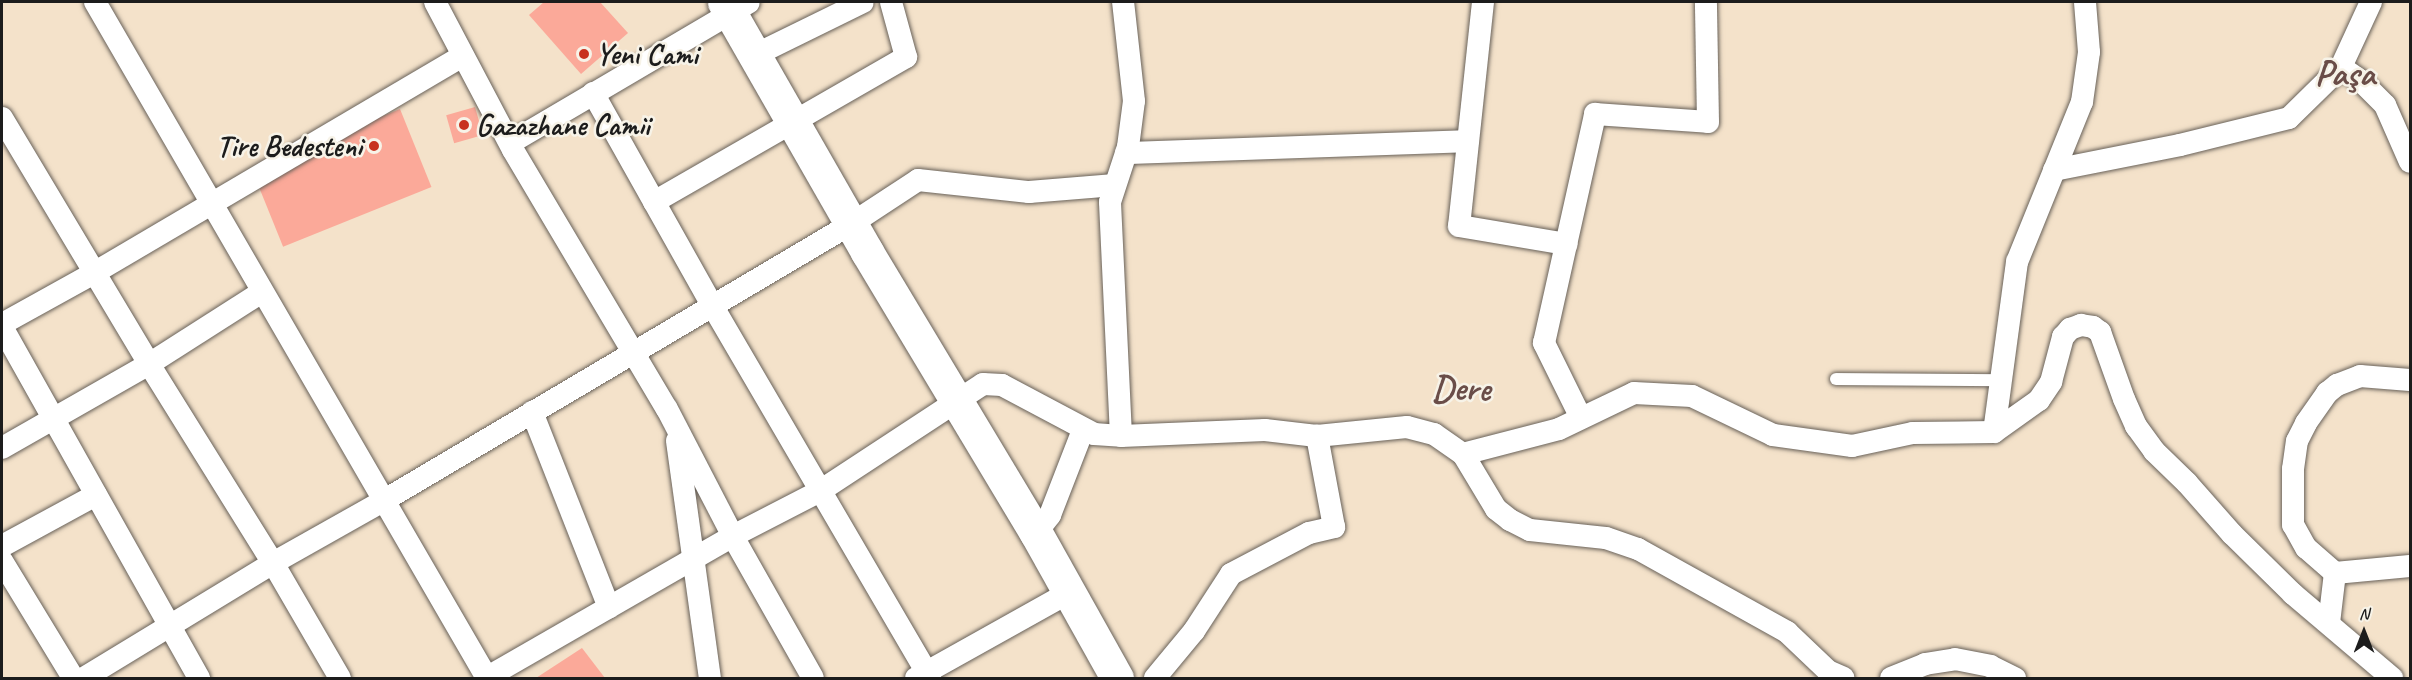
<!DOCTYPE html>
<meta charset="utf-8">
<style>
body{margin:0}
#map{position:relative;width:2412px;height:680px;overflow:hidden;background:#f4e2ca;font-family:Caveat,sans-serif}
div>[style]{position:absolute}
.building>*{inset:0;background:#fba999;transform-origin:0 0}
.roads{filter:drop-shadow(0 0 2px #686159) drop-shadow(0 0 2px #686159)}
.lane>*{height:12px;margin:-6px;padding:0 6px;transform-origin:6px;border-radius:6px;background:#fff}
.street>*{height:22px;margin:-11px;padding:0 11px;transform-origin:11px;border-radius:11px;background:#fff}
.secondary>*{height:33px;margin:-16.5px;padding:0 16.5px;transform-origin:16.5px;border-radius:16.5px;background:#fff}
.dots>*{width:16px;height:16px;translate:-50% -50%;box-sizing:border-box;border:3px solid #f7f3e8;border-radius:50%}
span{translate:-50% -50%;white-space:nowrap;text-align:center;line-height:1.15;-webkit-text-stroke:5px #f7f3e8;paint-order:stroke}
.poi-label{font-size:30px;color:#1c1c1c;font-weight:700}
.left{translate:0 -50%;text-align:left}
.right{translate:-100% -50%;text-align:right}
.district-label{font-size:36px;color:#6a4d48;font-weight:700}
.frame{position:absolute;inset:0;border:3px solid #1c1c1c;pointer-events:none}
.north{position:absolute;left:2334px;top:602px;width:60px;height:60px;-webkit-text-stroke:4px #f7f3e8;paint-order:stroke;rotate:0deg;font-size:16px;font-weight:700;line-height:24px;text-align:center;color:#1c1c1c}
.north::after{content:'';display:block;margin:auto;width:21px;height:27px;background:#1c1c1c;clip-path:polygon(50% 0,100% 100%,50% 72%,0 100%)}
</style>
<div id="map">
<div class="building">
<div style="clip-path:polygon(544px 2px,600px 2px,628px 33px,581px 74px,529px 15px)"></div>
<div style="left:475px;top:107px;width:29px;height:30px;rotate:74deg"></div>
<div style="left:400px;top:109px;width:84px;height:160px;rotate:68deg"></div>
<div style="clip-path:polygon(582px 648px,605px 678px,536px 678px)"></div>
</div>
<div class="roads">
<div class="lane">
<div style="left:1836px;top:379px;width:163px;rotate:0.4deg"></div>
</div>
<div class="street">
<div style="left:95px;top:2px;width:781px;rotate:59.89deg"></div>
<div style="left:435px;top:2px;width:167px;rotate:62.2deg"></div>
<div style="left:513px;top:150px;width:301px;rotate:59.3deg"></div>
<div style="left:667px;top:409px;width:150px;rotate:62.6deg"></div>
<div style="left:736px;top:542px;width:156px;rotate:60.5deg"></div>
<div style="left:1483px;top:2px;width:225px;rotate:96.1deg"></div>
<div style="left:1459px;top:226px;width:109px;rotate:9.5deg"></div>
<div style="left:755px;top:55px;width:120px;rotate:-26.1deg"></div>
<div style="left:2341px;top:67px;width:24px;rotate:35deg"></div>
<div style="left:2361px;top:81px;width:34px;rotate:45deg"></div>
<div style="left:2385px;top:105px;width:62px;rotate:66.3deg"></div>
<div style="left:593px;top:93px;width:243px;rotate:60.7deg"></div>
<div style="left:712px;top:305px;width:432px;rotate:59.7deg"></div>
<div style="left:2px;top:118px;width:287px;rotate:59.1deg"></div>
<div style="left:149px;top:364px;width:234px;rotate:58.1deg"></div>
<div style="left:273px;top:563px;width:133px;rotate:59.8deg"></div>
<div style="left:510px;top:143px;width:277px;rotate:-30.5deg"></div>
<div style="left:1126px;top:153px;width:342px;rotate:-2deg"></div>
<div style="left:2054px;top:170px;width:128px;rotate:-11.2deg"></div>
<div style="left:2180px;top:145px;width:112px;rotate:-13.9deg"></div>
<div style="left:2289px;top:118px;width:73px;rotate:-44.4deg"></div>
<div style="left:2341px;top:67px;width:72px;rotate:-65.2deg"></div>
<div style="left:654px;top:202px;width:291px;rotate:-29.9deg"></div>
<div style="left:906px;top:57px;width:57px;rotate:-105.3deg"></div>
<div style="left:2px;top:324px;width:105px;rotate:-29deg"></div>
<div style="left:94px;top:273px;width:428px;rotate:-30.5deg"></div>
<div style="left:2px;top:327px;width:403px;rotate:60.7deg"></div>
<div style="left:532px;top:412px;width:210px;rotate:68.5deg"></div>
<div style="left:1581px;top:418px;width:84px;rotate:-116.3deg"></div>
<div style="left:1544px;top:343px;width:235px;rotate:-77.4deg"></div>
<div style="left:1595px;top:114px;width:113px;rotate:4deg"></div>
<div style="left:1708px;top:122px;width:120px;rotate:-91deg"></div>
<div style="left:1994px;top:432px;width:172px;rotate:-82.3deg"></div>
<div style="left:2017px;top:262px;width:173px;rotate:-67.9deg"></div>
<div style="left:2082px;top:102px;width:50px;rotate:-82deg"></div>
<div style="left:2089px;top:52px;width:50px;rotate:-94.6deg"></div>
<div style="left:1121px;top:436px;width:234px;rotate:-92.7deg"></div>
<div style="left:1110px;top:202px;width:58px;rotate:-71.9deg"></div>
<div style="left:1128px;top:147px;width:46px;rotate:-82.6deg"></div>
<div style="left:1134px;top:101px;width:100px;rotate:-96.3deg"></div>
<div style="left:677px;top:441px;width:239px;rotate:82.1deg"></div>
<div style="left:2px;top:448px;width:169px;rotate:-29.7deg"></div>
<div style="left:149px;top:364px;width:134px;rotate:-32.5deg"></div>
<div style="left:1463px;top:454px;width:64px;rotate:59deg"></div>
<div style="left:1496px;top:509px;width:18px;rotate:38deg"></div>
<div style="left:1510px;top:520px;width:22px;rotate:27deg"></div>
<div style="left:1530px;top:530px;width:76px;rotate:6deg"></div>
<div style="left:1606px;top:538px;width:34px;rotate:19deg"></div>
<div style="left:1638px;top:549px;width:171px;rotate:29.1deg"></div>
<div style="left:1787px;top:632px;width:57px;rotate:43.6deg"></div>
<div style="left:1828px;top:671px;width:17px;rotate:24deg"></div>
<div style="left:1036px;top:533px;width:23px;rotate:-52deg"></div>
<div style="left:1050px;top:515px;width:91px;rotate:-68.8deg"></div>
<div style="left:2px;top:546px;width:107px;rotate:-28.5deg"></div>
<div style="left:2px;top:561px;width:137px;rotate:58.7deg"></div>
<div style="left:2335px;top:573px;width:38px;rotate:-139deg"></div>
<div style="left:2306px;top:548px;width:26px;rotate:-119deg"></div>
<div style="left:2293px;top:525px;width:56px;rotate:-90deg"></div>
<div style="left:2293px;top:469px;width:28px;rotate:-82deg"></div>
<div style="left:2297px;top:441px;width:20px;rotate:-63deg"></div>
<div style="left:2306px;top:423px;width:37px;rotate:-55deg"></div>
<div style="left:2327px;top:393px;width:13px;rotate:-39deg"></div>
<div style="left:2337px;top:385px;width:25px;rotate:-21deg"></div>
<div style="left:2360px;top:376px;width:50px;rotate:4.6deg"></div>
<div style="left:2329px;top:623px;width:50px;rotate:-83.2deg"></div>
<div style="left:2335px;top:573px;width:75px;rotate:-5.3deg"></div>
<div style="left:84px;top:678px;width:221px;rotate:-31.3deg"></div>
<div style="left:273px;top:563px;width:126px;rotate:-29.4deg"></div>
<div style="left:383px;top:501px;width:544px;rotate:-30.62deg"></div>
<div style="left:851px;top:224px;width:80px;rotate:-33.3deg"></div>
<div style="left:918px;top:180px;width:112px;rotate:6.2deg"></div>
<div style="left:1029px;top:192px;width:86px;rotate:-4.7deg"></div>
<div style="left:486px;top:678px;width:285px;rotate:-29.9deg"></div>
<div style="left:733px;top:536px;width:98px;rotate:-27.3deg"></div>
<div style="left:820px;top:491px;width:195px;rotate:-33.3deg"></div>
<div style="left:983px;top:384px;width:19px;rotate:3deg"></div>
<div style="left:1002px;top:385px;width:104px;rotate:28deg"></div>
<div style="left:1094px;top:434px;width:27px;rotate:4deg"></div>
<div style="left:1121px;top:436px;width:144px;rotate:-2.4deg"></div>
<div style="left:1265px;top:430px;width:52px;rotate:6.6deg"></div>
<div style="left:916px;top:678px;width:174px;rotate:-29.2deg"></div>
<div style="left:1155px;top:678px;width:61px;rotate:-50.3deg"></div>
<div style="left:1194px;top:631px;width:68px;rotate:-57deg"></div>
<div style="left:1231px;top:574px;width:88px;rotate:-27.7deg"></div>
<div style="left:1309px;top:533px;width:26px;rotate:-13deg"></div>
<div style="left:1334px;top:527px;width:93px;rotate:-100.6deg"></div>
<div style="left:1317px;top:436px;width:90px;rotate:-5.7deg"></div>
<div style="left:1407px;top:427px;width:28px;rotate:15deg"></div>
<div style="left:1434px;top:434px;width:35px;rotate:35deg"></div>
<div style="left:1463px;top:454px;width:99px;rotate:-14.6deg"></div>
<div style="left:1559px;top:429px;width:83px;rotate:-25.6deg"></div>
<div style="left:1634px;top:393px;width:58px;rotate:3deg"></div>
<div style="left:1692px;top:396px;width:90px;rotate:25.7deg"></div>
<div style="left:1773px;top:435px;width:80px;rotate:7.9deg"></div>
<div style="left:1852px;top:446px;width:62px;rotate:-12deg"></div>
<div style="left:1913px;top:433px;width:81px;rotate:-0.7deg"></div>
<div style="left:1994px;top:432px;width:55px;rotate:-35.4deg"></div>
<div style="left:2039px;top:400px;width:22px;rotate:-56deg"></div>
<div style="left:2051px;top:382px;width:47px;rotate:-75.1deg"></div>
<div style="left:2063px;top:337px;width:11px;rotate:-49deg"></div>
<div style="left:2070px;top:329px;width:12px;rotate:-20deg"></div>
<div style="left:2081px;top:325px;width:12px;rotate:9deg"></div>
<div style="left:2093px;top:327px;width:9px;rotate:36deg"></div>
<div style="left:2100px;top:332px;width:71px;rotate:70.3deg"></div>
<div style="left:2124px;top:399px;width:30px;rotate:66deg"></div>
<div style="left:2136px;top:426px;width:31px;rotate:54deg"></div>
<div style="left:2154px;top:451px;width:46px;rotate:44.1deg"></div>
<div style="left:2187px;top:483px;width:68px;rotate:48.6deg"></div>
<div style="left:2232px;top:534px;width:86px;rotate:44.5deg"></div>
<div style="left:2293px;top:594px;width:130px;rotate:40.3deg"></div>
<div style="left:1891px;top:678px;width:37px;rotate:-22deg"></div>
<div style="left:1925px;top:664px;width:30px;rotate:-9deg"></div>
<div style="left:1955px;top:659px;width:36px;rotate:11deg"></div>
<div style="left:1990px;top:666px;width:28px;rotate:26deg"></div>
</div>
<div class="secondary">
<div style="left:724px;top:2px;width:288px;rotate:60.2deg"></div>
<div style="left:867px;top:252px;width:328px;rotate:59deg"></div>
<div style="left:1036px;top:533px;width:166px;rotate:60.8deg"></div>
</div>
</div>
<div class="dots">
<div style="left:584px;top:54px;background:#c8321e"></div>
<div style="left:464px;top:125px;background:#c8321e"></div>
<div style="left:374px;top:146px;background:#c8321e"></div>
</div>
<div class="poi-label">
<span class="left" style="left:596px;top:54px">Yeni Cami</span>
<span class="left" style="left:476px;top:125px">Gazazhane Camii</span>
<span class="right" style="left:362px;top:146px">Tire Bedesteni</span>
</div>
<div class="district-label">
<span style="left:2345px;top:74px">Paşa</span>
<span style="left:1461px;top:389px">Dere</span>
</div>
<div class="frame"></div>
<div class="north">N</div>
</div>
